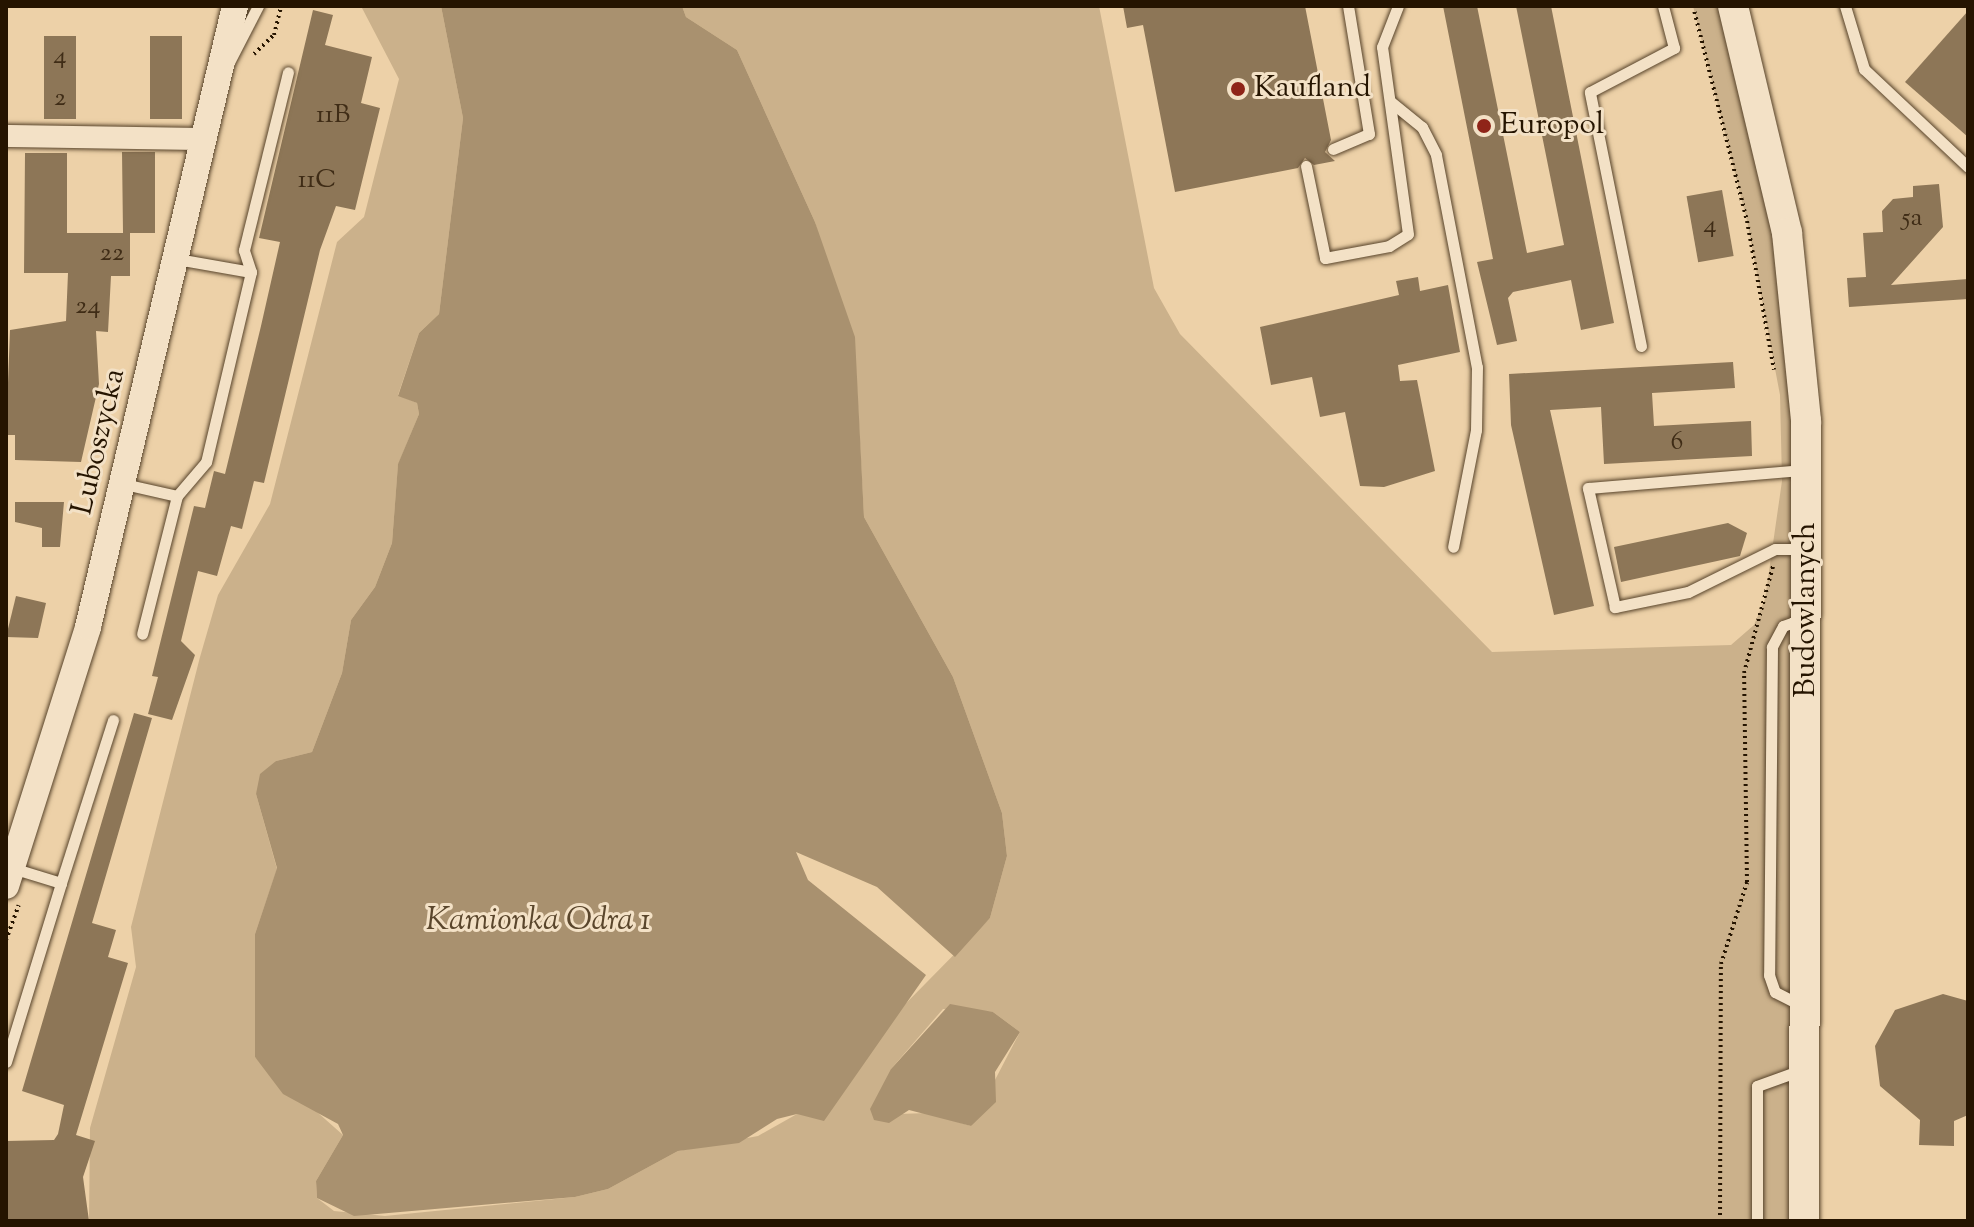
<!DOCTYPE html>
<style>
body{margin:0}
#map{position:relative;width:1974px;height:1227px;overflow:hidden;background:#edd1a8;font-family:"Sorts Mill Goudy",serif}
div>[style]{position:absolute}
.green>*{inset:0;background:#cbb18b}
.water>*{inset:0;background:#a9916f}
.building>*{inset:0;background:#8d7657;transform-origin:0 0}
.path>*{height:4px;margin-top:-2px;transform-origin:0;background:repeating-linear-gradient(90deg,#251400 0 2px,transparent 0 6px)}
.roads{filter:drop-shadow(0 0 2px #57432a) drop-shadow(0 0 2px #57432a)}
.service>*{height:11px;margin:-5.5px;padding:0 5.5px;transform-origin:5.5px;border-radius:5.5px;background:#f3e1c6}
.minor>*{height:22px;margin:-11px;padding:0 11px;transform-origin:11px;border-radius:11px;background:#f3e1c6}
.tertiary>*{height:26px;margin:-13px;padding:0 13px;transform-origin:13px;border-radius:13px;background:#f3e1c6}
.secondary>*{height:30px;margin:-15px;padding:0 15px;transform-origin:15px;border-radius:15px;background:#f3e1c6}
.dots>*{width:22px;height:22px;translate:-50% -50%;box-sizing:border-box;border:4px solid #f3e1c6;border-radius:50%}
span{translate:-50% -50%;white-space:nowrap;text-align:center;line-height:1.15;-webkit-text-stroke:6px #f3e1c6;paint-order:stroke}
.number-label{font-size:26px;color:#3f2c16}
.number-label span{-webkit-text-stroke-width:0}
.poi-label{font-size:30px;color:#251400}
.left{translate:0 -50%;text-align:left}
.street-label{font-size:30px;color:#251400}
.water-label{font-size:32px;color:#5a462c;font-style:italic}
.frame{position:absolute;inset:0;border:8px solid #251400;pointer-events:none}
</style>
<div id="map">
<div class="green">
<div style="clip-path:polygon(evenodd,353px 6px,441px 6px,463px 118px,439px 314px,419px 333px,398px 395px,417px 403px,419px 414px,398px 465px,392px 543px,375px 587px,351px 620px,342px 673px,312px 752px,276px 761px,256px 794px,277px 869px,255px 934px,255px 1057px,343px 1135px,316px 1181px,317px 1198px,334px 1211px,385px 1216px,575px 1197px,608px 1189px,678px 1151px,758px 1136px,797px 1114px,990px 918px,1007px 856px,1002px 813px,953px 677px,864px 517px,856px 369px,815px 222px,737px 50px,686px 17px,682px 6px,1099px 6px,1154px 288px,1180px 334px,1492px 652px,1731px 645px,1754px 625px,1765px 599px,1782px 481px,1780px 395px,1747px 221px,1693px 6px,1732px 6px,1793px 272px,1804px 1221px,89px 1221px,90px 1128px,136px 967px,131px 927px,200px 657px,218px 595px,270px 504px,337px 242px,364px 217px,399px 79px,362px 8px,353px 6px,943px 1009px,993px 1012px,1020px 1032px,971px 1126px,928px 1113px,898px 1114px,891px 1069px,943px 1009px)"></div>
</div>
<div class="water">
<div style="clip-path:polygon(441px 6px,682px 6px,686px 17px,737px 50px,815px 222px,855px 337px,864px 517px,953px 677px,1002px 813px,1007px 856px,990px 918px,955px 957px,877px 887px,796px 852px,808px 880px,926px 975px,824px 1121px,797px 1114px,777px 1119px,739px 1143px,678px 1151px,608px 1189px,575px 1197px,354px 1216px,317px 1198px,316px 1181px,343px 1135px,338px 1124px,283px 1094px,255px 1057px,255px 934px,277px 868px,256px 794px,260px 774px,276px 761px,312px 752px,342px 673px,351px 620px,375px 587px,392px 543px,398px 464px,419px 414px,417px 403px,398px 396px,419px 333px,439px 314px,463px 118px)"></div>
<div style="clip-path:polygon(950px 1004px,993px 1012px,1020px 1032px,995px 1072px,996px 1102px,971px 1126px,909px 1110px,889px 1123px,874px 1120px,870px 1109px,891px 1069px)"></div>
</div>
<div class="building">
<div style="clip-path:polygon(1123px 6px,1305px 6px,1331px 140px,1325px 152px,1335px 161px,1314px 165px,1305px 158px,1298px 168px,1175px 192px,1143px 25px,1127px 28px)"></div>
<div style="clip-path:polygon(1443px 6px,1477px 6px,1527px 253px,1564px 245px,1516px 6px,1551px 6px,1614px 323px,1581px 330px,1571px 280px,1513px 292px,1508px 298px,1517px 341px,1497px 345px,1477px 262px,1493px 259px)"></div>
<div style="clip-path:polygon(313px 10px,333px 15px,325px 45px,372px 57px,361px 103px,380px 108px,355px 210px,336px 206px,320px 250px,264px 483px,254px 481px,242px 529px,231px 526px,217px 576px,198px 571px,181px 641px,195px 655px,172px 720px,148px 714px,158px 677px,152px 676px,194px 506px,205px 508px,214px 471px,225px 474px,261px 326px,280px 242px,259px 238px)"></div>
<div style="clip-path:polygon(1968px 11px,1968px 137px,1905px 82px)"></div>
<div style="left:44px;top:36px;width:32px;height:83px"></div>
<div style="left:150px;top:36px;width:32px;height:83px"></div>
<div style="clip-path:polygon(122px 152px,155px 152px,155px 233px,130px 233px,130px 276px,111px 276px,108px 332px,96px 331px,99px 384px,81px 462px,15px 460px,15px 435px,6px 435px,10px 330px,66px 321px,68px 273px,24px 273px,25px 153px,67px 153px,67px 233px,123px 233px)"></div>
<div style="clip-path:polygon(1939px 184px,1943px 227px,1891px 285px,1968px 279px,1968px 299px,1849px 307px,1847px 278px,1866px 277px,1863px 233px,1883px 232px,1882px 211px,1893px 199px,1913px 197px,1913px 186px)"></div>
<div style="left:1722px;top:190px;width:67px;height:36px;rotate:80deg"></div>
<div style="clip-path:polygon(1418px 277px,1420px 291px,1448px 285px,1460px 352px,1398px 365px,1400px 381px,1417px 380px,1435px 471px,1384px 487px,1360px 486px,1345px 412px,1320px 417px,1312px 377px,1271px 385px,1260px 327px,1399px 295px,1396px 281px)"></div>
<div style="clip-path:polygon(1733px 362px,1735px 388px,1652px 393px,1654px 426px,1751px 421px,1752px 456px,1604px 464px,1601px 407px,1550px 410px,1594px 606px,1554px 615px,1511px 425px,1509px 374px)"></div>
<div style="clip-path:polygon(15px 502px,64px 502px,60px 547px,42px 547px,42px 528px,15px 522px)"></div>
<div style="clip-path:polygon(1728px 523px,1747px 533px,1740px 556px,1621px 582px,1614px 547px)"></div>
<div style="clip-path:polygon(16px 596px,46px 603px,38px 638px,6px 637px)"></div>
<div style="clip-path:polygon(134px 713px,152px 718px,92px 923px,116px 930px,108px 957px,128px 963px,76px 1135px,95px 1141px,83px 1177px,89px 1221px,6px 1221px,6px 1141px,54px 1140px,58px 1134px,64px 1105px,22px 1091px)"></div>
<div style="clip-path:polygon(1943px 994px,1968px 1001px,1968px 1115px,1954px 1121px,1954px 1146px,1919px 1145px,1920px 1120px,1880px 1086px,1875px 1046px,1895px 1010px)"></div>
</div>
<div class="path">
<div style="left:1693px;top:6px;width:222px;rotate:75.9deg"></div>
<div style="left:1747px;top:221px;width:151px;rotate:79.7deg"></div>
<div style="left:254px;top:54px;width:28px;rotate:-44deg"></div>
<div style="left:274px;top:35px;width:30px;rotate:-76deg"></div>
<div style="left:6px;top:940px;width:37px;rotate:-70deg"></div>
<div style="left:1720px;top:1221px;width:257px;rotate:-89.8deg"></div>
<div style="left:1721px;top:964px;width:86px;rotate:-72.4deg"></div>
<div style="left:1747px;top:882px;width:209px;rotate:-90.8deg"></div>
<div style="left:1744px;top:673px;width:111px;rotate:-74.8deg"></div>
</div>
<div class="roads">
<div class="service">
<div style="left:1845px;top:6px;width:66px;rotate:73.2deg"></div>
<div style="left:1864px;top:69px;width:143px;rotate:43.3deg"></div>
<div style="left:227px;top:66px;width:68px;rotate:-62.7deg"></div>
<div style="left:1391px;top:102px;width:40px;rotate:39deg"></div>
<div style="left:1422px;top:127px;width:31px;rotate:63deg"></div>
<div style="left:1436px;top:155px;width:216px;rotate:79.1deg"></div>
<div style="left:1477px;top:367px;width:63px;rotate:90.9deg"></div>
<div style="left:1476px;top:430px;width:119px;rotate:101.1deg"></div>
<div style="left:1333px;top:149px;width:39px;rotate:-23deg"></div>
<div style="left:1369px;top:134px;width:130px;rotate:-99.3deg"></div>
<div style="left:1306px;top:166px;width:94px;rotate:78.3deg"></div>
<div style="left:1325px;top:258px;width:65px;rotate:-10.6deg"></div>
<div style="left:1389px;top:246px;width:22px;rotate:-32deg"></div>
<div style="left:1408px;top:234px;width:189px;rotate:-97.9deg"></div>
<div style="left:1382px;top:47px;width:44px;rotate:-68.7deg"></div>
<div style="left:177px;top:259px;width:75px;rotate:10deg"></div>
<div style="left:251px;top:272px;width:195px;rotate:103.3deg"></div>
<div style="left:206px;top:462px;width:45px;rotate:130.5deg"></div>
<div style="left:251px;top:272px;width:23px;rotate:-108deg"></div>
<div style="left:244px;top:250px;width:183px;rotate:-76.1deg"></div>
<div style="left:1641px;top:346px;width:259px;rotate:-101.4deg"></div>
<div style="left:1590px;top:92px;width:95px;rotate:-27.6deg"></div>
<div style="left:1674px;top:48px;width:43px;rotate:-104.7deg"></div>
<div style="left:124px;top:484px;width:54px;rotate:12.8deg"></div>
<div style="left:177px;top:496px;width:142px;rotate:104.2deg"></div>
<div style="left:1803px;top:549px;width:28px;rotate:180deg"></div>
<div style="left:1775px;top:549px;width:97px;rotate:153.7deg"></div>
<div style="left:1688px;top:592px;width:75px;rotate:168.4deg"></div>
<div style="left:1615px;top:607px;width:122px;rotate:-102.8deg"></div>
<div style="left:1588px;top:488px;width:217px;rotate:-4.8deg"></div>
<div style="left:1803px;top:619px;width:21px;rotate:161deg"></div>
<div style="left:1783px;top:626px;width:24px;rotate:118deg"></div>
<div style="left:1772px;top:647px;width:328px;rotate:90.5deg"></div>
<div style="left:1769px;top:975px;width:18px;rotate:71deg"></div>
<div style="left:1775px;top:992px;width:31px;rotate:27deg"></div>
<div style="left:61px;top:883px;width:171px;rotate:-72.3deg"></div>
<div style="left:6px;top:1062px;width:187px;rotate:-72.9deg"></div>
<div style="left:61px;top:883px;width:51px;rotate:-163deg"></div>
<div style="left:1757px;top:1221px;width:135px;rotate:-90deg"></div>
<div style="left:1757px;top:1086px;width:50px;rotate:-19.9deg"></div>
</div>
<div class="minor">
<div style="left:6px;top:136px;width:198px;rotate:0.9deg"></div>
</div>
<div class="tertiary">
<div style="left:6px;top:886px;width:272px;rotate:-72.4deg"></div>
<div style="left:88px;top:627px;width:638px;rotate:-76.68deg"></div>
</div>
<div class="secondary">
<div style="left:1733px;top:6px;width:233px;rotate:76.6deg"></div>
<div style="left:1787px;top:233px;width:189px;rotate:84.2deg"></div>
<div style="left:1806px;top:421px;width:800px;rotate:90.14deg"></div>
</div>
</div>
<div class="dots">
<div style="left:1238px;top:89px;background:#8f2418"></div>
<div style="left:1484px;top:126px;background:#8f2418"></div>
</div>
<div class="number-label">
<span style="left:60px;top:57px">4</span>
<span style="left:60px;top:99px">2</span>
<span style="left:333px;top:116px">11B</span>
<span style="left:317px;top:181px">11C</span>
<span style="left:1912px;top:219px">5a</span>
<span style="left:1710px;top:226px">4</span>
<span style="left:112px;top:254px">22</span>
<span style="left:88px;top:307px">24</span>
<span style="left:1677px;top:443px">6</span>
</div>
<div class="poi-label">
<span class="left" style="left:1254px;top:89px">Kaufland</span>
<span class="left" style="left:1500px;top:126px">Europol</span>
</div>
<div class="street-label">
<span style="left:100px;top:442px;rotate:-77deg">Luboszycka</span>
<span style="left:1807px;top:610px;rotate:-90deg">Budowlanych</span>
</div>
<div class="water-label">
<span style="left:538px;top:921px">Kamionka Odra 1</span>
</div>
<div class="frame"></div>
</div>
